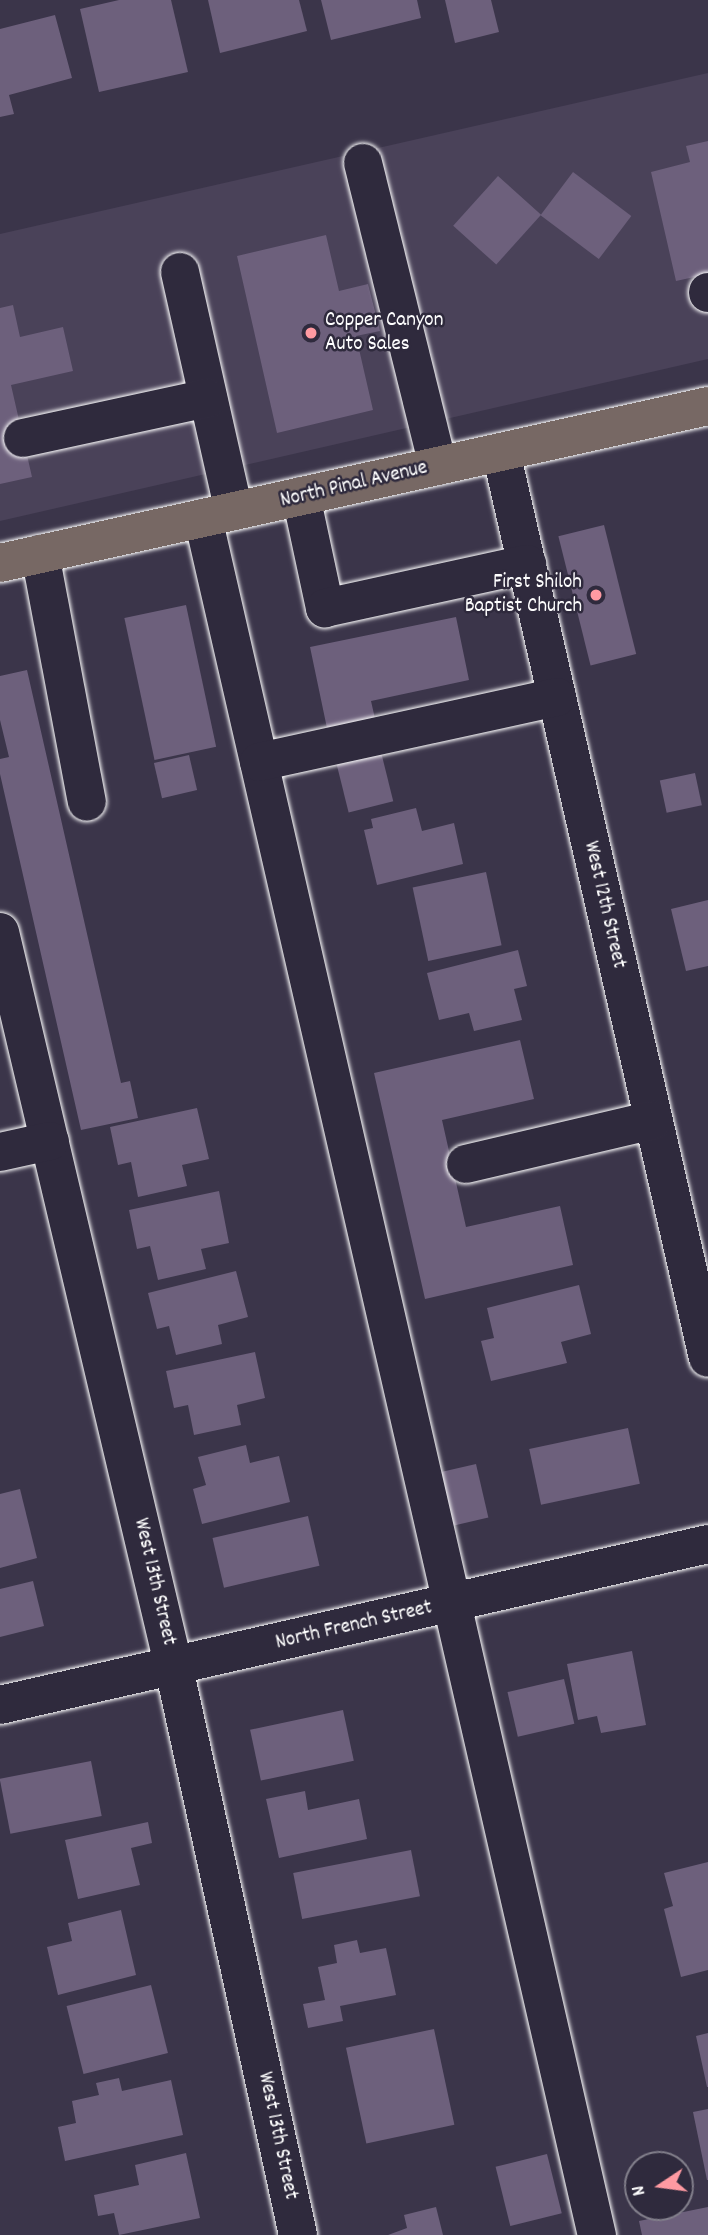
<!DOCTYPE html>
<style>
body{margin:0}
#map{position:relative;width:708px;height:2235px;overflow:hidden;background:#3b354a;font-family:Dekko,sans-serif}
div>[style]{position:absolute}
.built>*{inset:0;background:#4a4259}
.building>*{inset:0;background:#6d607c;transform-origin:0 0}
.roads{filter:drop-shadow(0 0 2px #fff) drop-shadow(0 0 2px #fff)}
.minor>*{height:38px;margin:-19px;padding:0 19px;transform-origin:19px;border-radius:19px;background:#2f2a3d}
.major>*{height:38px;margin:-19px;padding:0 19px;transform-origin:19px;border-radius:19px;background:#776864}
.dots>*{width:19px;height:19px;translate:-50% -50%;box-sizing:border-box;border:4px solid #2f2a3d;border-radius:50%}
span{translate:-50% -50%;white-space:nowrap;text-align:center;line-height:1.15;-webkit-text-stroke:5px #2f2a3d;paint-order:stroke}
.poi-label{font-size:21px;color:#fff}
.left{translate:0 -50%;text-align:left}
.right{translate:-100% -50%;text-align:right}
.street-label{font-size:21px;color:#fff}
.north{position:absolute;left:624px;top:2151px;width:70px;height:70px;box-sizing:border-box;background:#2f2a3d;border:2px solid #827f8b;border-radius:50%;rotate:257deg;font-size:19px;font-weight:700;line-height:28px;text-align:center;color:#fff}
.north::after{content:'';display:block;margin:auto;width:24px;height:32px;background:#ff9aa2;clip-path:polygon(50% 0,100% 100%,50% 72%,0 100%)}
</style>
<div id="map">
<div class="built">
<div style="clip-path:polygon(708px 73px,708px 359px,0 521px,0 234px)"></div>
</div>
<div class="building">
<div style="clip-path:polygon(119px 0,171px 0,188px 72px,99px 92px,80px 9px)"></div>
<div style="clip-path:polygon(208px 0,299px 0,307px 31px,220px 53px)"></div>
<div style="clip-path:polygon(321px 0,417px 0,421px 18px,331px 40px)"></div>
<div style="clip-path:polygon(445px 0,491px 0,499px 32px,455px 43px)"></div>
<div style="clip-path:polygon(55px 15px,72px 78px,9px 95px,14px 114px,0 117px,0 29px)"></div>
<div style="clip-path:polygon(708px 141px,708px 274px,676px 281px,651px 172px,690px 162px,686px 146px)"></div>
<div style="left:573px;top:172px;width:73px;height:54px;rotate:37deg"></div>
<div style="left:498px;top:176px;width:58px;height:67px;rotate:42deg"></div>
<div style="clip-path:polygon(326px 235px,339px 291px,368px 284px,380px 331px,356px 336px,373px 410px,277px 433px,237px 256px)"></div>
<div style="clip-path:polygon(13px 305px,20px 337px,63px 327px,73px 371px,11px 385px,32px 477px,0 484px,0 308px)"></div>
<div style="left:604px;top:525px;width:133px;height:47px;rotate:76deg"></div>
<div style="left:186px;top:605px;width:145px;height:63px;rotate:78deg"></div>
<div style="clip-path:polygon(456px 617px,469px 680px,371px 701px,376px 723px,328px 733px,310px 647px)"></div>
<div style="clip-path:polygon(27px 670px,121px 1083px,130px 1081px,138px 1118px,81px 1130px,0 774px,0 759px,9px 757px,0 720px,0 676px)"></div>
<div style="left:379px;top:744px;width:59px;height:46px;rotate:76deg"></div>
<div style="left:189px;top:755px;width:36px;height:36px;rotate:77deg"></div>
<div style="left:695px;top:773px;width:33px;height:36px;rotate:78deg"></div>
<div style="clip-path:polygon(416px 808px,422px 831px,454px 823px,463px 864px,377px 885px,364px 830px,373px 828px,371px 819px)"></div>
<div style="left:486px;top:872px;width:75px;height:75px;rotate:78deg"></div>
<div style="clip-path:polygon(708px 900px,708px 966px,686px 971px,671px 909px)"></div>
<div style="clip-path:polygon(518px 950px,527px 986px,514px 989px,522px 1020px,474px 1031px,469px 1013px,439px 1020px,427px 973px)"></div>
<div style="clip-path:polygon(520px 1040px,534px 1099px,442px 1120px,466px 1227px,560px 1206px,573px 1265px,425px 1299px,374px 1073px)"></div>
<div style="clip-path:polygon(197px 1108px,209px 1159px,182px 1165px,187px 1186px,138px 1197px,131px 1162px,118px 1165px,110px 1127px)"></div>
<div style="clip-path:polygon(219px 1191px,229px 1243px,201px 1249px,206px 1269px,158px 1280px,150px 1246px,137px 1249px,129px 1210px)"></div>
<div style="clip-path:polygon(236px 1271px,248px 1317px,218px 1325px,222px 1344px,176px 1355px,169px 1326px,157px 1329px,148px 1293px)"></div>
<div style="clip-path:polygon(579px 1285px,591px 1334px,561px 1342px,567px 1363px,491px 1381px,481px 1341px,494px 1338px,487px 1308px)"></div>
<div style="clip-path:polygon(255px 1352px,265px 1398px,237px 1405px,241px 1425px,194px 1435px,188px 1405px,174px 1408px,166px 1371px)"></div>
<div style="left:628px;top:1428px;width:57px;height:101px;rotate:78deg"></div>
<div style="clip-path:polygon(246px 1445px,250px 1463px,279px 1456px,290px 1502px,202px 1524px,193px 1489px,206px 1485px,198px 1457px)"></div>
<div style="left:476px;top:1464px;width:55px;height:38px;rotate:77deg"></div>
<div style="clip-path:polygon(20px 1489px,37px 1558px,0 1568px,0 1494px)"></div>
<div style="left:308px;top:1516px;width:51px;height:98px;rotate:77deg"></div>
<div style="clip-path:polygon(33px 1581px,44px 1626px,0 1637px,0 1589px)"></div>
<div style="clip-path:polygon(632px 1651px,646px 1725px,601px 1733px,597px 1716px,578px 1720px,567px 1664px)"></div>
<div style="left:564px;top:1679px;width:46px;height:58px;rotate:77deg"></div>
<div style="left:343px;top:1710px;width:52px;height:95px;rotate:78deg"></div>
<div style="left:91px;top:1761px;width:56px;height:93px;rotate:79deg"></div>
<div style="clip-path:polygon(305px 1791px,308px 1810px,359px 1799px,367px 1839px,279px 1858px,266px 1799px)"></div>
<div style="clip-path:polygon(148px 1822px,152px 1843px,131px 1848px,140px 1885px,78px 1899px,65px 1840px)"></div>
<div style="left:411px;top:1850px;width:47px;height:120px;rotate:79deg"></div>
<div style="clip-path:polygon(708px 1862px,708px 1970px,681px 1977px,664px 1909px,673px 1906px,664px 1873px)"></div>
<div style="clip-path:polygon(121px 1910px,136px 1975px,58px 1995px,47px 1947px,72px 1941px,68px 1923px)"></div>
<div style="clip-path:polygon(357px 1940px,360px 1953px,386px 1948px,396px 1995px,340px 2006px,343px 2021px,308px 2028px,303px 2004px,325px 2000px,318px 1967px,337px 1963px,334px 1945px)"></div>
<div style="left:151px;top:1985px;width:70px;height:87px;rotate:76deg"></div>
<div style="left:434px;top:2029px;width:98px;height:90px;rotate:78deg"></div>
<div style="clip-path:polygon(708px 2033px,708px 2087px,707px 2087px,696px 2036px)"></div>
<div style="clip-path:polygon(119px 2078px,122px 2091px,171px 2080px,183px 2135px,65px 2161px,58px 2127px,76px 2123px,72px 2101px,99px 2095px,96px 2083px)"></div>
<div style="clip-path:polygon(708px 2109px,708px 2180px,707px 2180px,693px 2112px)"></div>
<div style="clip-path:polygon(186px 2153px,200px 2218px,119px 2235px,114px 2213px,98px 2216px,94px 2195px,139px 2185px,135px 2165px)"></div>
<div style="left:547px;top:2154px;width:61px;height:53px;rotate:76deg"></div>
<div style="clip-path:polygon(436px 2207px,443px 2235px,388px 2235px,407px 2228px,404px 2215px)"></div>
<div style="clip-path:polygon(708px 2207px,708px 2235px,642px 2235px,639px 2221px)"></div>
</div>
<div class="roads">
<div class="minor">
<div style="left:363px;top:163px;width:312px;rotate:76.1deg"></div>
<div style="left:180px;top:272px;width:245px;rotate:77.3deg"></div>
<div style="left:708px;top:292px;width:1px;rotate:90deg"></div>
<div style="left:23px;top:438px;width:189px;rotate:-12.2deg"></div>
<div style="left:501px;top:452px;width:929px;rotate:77.13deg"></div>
<div style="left:301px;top:496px;width:115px;rotate:77.9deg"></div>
<div style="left:325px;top:608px;width:207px;rotate:-12.3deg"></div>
<div style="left:203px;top:518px;width:1762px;rotate:77.08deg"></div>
<div style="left:40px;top:554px;width:252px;rotate:79.3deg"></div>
<div style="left:259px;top:762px;width:305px;rotate:-12.3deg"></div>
<div style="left:0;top:932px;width:756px;rotate:76.7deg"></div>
<div style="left:174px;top:1668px;width:580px;rotate:77.66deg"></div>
<div style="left:0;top:1152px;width:51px;rotate:-12.4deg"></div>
<div style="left:466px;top:1164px;width:192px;rotate:-13.2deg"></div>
<div style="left:0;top:1705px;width:726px;rotate:-12.81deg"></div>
</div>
<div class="major">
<div style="left:0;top:563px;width:725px;rotate:-12.5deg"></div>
</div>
</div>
<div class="dots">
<div style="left:311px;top:333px;background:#ff9aa2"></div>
<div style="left:596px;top:595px;background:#ff9aa2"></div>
</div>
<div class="poi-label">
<span class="left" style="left:325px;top:333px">Copper Canyon<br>Auto Sales</span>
<span class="right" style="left:582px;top:595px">First Shiloh<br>Baptist Church</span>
</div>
<div class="street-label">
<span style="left:354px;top:485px;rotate:-13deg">North Pinal Avenue</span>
<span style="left:604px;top:905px;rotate:77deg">West 12th Street</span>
<span style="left:154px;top:1582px;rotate:77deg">West 13th Street</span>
<span style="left:354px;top:1626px;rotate:-13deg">North French Street</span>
<span style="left:277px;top:2136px;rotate:78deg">West 13th Street</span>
</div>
<div class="north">N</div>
</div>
